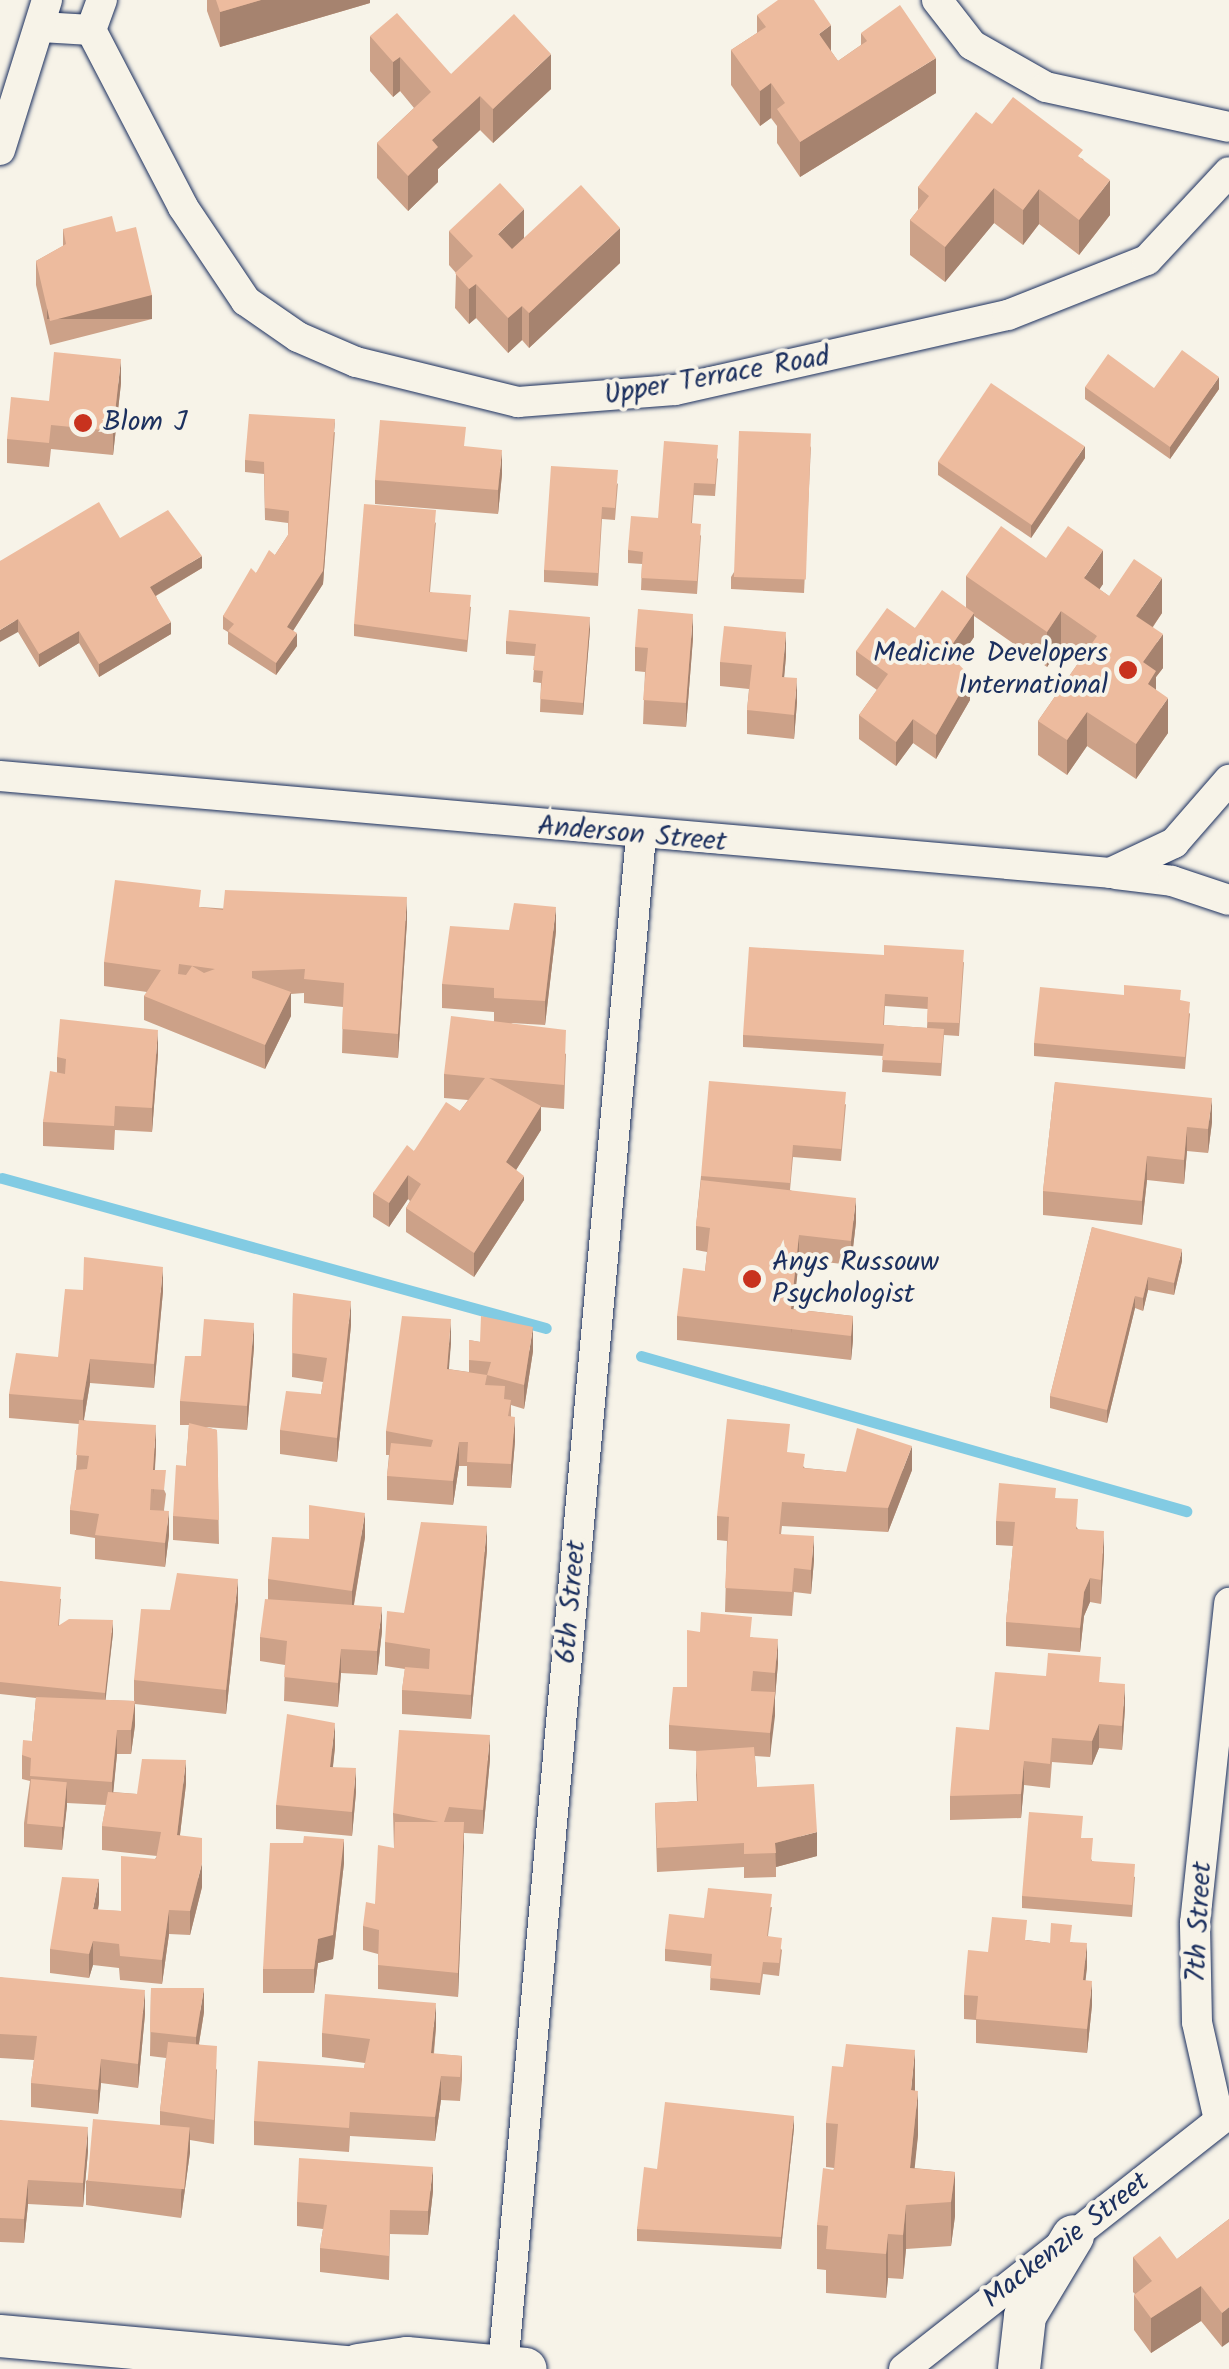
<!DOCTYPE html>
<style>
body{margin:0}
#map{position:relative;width:1229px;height:2369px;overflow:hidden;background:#f7f3e8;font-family:Kalam,sans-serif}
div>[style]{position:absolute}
.stream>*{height:11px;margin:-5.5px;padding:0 5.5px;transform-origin:5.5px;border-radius:5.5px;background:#82cbe3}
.roads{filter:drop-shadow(0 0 2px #1b2f5e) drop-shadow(0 0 2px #1b2f5e)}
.street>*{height:30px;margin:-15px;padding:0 15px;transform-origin:15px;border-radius:15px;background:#f7f3e8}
.secondary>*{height:42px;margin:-21px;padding:0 21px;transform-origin:21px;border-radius:21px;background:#f7f3e8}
.wall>*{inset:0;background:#cca188}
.shaded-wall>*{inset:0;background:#a6836f;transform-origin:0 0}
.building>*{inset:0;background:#edbb9e;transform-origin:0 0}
.dots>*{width:28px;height:28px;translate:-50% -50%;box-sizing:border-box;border:5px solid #f7f3e8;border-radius:50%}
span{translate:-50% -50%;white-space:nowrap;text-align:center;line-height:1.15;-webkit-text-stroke:8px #f7f3e8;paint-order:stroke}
.street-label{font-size:28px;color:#1b2f5e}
.poi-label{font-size:28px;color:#1b2f5e}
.left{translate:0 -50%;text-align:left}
.right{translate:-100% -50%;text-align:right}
</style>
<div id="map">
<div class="stream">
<div style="left:2px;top:1178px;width:564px;rotate:15.42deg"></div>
<div style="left:641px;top:1356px;width:567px;rotate:15.88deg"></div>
</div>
<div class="roads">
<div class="street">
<div style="left:937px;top:0;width:57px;rotate:52.1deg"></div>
<div style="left:972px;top:45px;width:85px;rotate:29.6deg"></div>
<div style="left:1046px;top:87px;width:187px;rotate:12.3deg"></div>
<div style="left:41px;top:27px;width:50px;rotate:3.4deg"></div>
<div style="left:91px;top:30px;width:32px;rotate:-70deg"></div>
<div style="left:91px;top:30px;width:199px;rotate:62.5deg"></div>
<div style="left:183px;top:207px;width:113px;rotate:56.2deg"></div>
<div style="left:246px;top:301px;width:63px;rotate:34.7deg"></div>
<div style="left:298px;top:337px;width:63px;rotate:23.3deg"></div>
<div style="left:356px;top:362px;width:167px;rotate:13.9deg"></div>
<div style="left:518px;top:402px;width:157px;rotate:-4.4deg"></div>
<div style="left:675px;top:390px;width:341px;rotate:-12.7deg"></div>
<div style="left:1008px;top:315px;width:149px;rotate:-21.6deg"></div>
<div style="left:1147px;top:260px;width:120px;rotate:-47deg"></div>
<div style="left:0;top:150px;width:157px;rotate:-72.6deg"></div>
<div style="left:0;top:776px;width:1114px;rotate:4.99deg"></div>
<div style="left:1110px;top:873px;width:71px;rotate:-25.1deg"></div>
<div style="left:1174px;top:843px;width:84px;rotate:-48.9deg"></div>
<div style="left:1116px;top:874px;width:56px;rotate:7.1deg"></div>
<div style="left:1172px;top:881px;width:60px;rotate:18.4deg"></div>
<div style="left:1219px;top:2120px;width:100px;rotate:-102.7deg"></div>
<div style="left:1197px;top:2022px;width:99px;rotate:-91.2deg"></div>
<div style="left:1195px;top:1923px;width:322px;rotate:-83.9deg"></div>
<div style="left:503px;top:2367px;width:1536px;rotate:-84.85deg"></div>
<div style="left:904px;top:2369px;width:414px;rotate:-38.2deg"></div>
</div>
<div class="secondary">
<div style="left:0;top:2336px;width:369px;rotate:5.1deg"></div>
<div style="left:358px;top:2365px;width:49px;rotate:-8.1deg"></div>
<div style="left:407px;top:2358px;width:119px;rotate:5.3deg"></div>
<div style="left:1019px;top:2369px;width:53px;rotate:-83.5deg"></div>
<div style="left:1025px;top:2316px;width:93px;rotate:-59deg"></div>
</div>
</div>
<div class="wall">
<div style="clip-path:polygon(207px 0,370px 0,370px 3px,220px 47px,207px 11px)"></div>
<div style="clip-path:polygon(757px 15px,831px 51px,838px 61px,861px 45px,861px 33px,936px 93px,800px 177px,777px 143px,777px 126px,771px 118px,760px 126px,731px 85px,731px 50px,757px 33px)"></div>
<div style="clip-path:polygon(370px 36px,451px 74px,551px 89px,493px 143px,480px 130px,438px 169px,438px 182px,408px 211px,377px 178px,377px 143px,414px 108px,400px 91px,393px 97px,370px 71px)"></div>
<div style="clip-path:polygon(992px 124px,1083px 159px,1110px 215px,1079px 255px,1039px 224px,1023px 245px,994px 223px,945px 282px,910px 255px,910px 220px,918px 210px,918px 187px)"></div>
<div style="clip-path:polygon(63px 229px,116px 232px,152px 319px,50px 345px,36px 285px,36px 261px,63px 246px)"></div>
<div style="clip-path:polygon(449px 231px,524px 238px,620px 263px,529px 348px,522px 340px,508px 353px,476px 318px,469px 324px,455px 308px,456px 273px,449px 265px)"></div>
<div style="clip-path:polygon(121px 383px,113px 455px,51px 449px,49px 467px,7px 463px,7px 439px,49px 401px)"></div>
<div style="clip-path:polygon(1085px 387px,1154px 388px,1219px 389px,1170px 459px,1085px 399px)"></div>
<div style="clip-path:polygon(335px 432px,323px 584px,293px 631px,297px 646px,276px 675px,228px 644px,228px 632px,223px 629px,223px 616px,256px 573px,275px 555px,288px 535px,288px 523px,265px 520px,264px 474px,245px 472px,245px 460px)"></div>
<div style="clip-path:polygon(811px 446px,804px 593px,731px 589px,731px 577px)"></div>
<div style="clip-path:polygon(466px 447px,502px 474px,498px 514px,375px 504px,375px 480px)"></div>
<div style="clip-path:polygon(718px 458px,715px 496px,694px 495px,692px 523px,701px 536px,697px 594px,641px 590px,642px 564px,628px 563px,628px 550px)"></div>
<div style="clip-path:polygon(1085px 458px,1031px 538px,938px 475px,938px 462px)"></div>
<div style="clip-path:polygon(618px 483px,615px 520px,602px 519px,598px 586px,544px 582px,544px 570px)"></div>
<div style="clip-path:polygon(436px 522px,430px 592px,471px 607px,467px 652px,354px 636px,354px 624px)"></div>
<div style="clip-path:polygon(120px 538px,202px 568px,156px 596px,171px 634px,99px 677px,79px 643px,39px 667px,18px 632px,0 561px)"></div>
<div style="clip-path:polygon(1046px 558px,1103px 584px,1099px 589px,1109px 596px,1162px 613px,1153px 627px,1163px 668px,1156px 677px,1156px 690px,1168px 733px,1136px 779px,1087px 746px,1067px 775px,1038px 755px,1038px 721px,1081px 659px,1061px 646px,1047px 667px,974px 616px,974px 637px,957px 662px,970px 700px,936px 759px,913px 743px,896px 766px,859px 739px,859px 715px,877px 690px,856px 675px,856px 651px,966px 608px,966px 576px)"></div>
<div style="clip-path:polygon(590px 629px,583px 715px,540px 712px,541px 683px,533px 682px,535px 656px,506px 654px,506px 641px)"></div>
<div style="clip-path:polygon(693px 638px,686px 727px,643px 724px,645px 672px,635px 671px,635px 647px)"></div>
<div style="clip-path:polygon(786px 656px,784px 677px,797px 702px,794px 739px,747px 734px,747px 710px,749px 689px,720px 686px,720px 662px)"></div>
<div style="clip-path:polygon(201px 907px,407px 921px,398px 1058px,342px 1053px,343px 1007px,304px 1003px,304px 993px,291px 994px,291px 1016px,265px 1069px,144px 1020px,144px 996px,147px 992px,104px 986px,104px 962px)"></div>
<div style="clip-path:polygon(509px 930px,556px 931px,545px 1025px,511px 1023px,566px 1054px,564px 1109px,541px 1107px,541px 1130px,516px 1170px,524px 1200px,474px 1277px,406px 1232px,406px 1208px,410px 1201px,408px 1199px,389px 1227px,373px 1217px,373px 1193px,414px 1151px,460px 1111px,468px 1100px,444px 1098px,444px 1074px,494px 1021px,494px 1012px,442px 1008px,442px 984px)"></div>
<div style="clip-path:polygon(evenodd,964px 962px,959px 1036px,944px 1035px,941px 1076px,882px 1072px,883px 1056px,743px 1047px,743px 1035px,964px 962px,885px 1006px,928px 1009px,927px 1028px,884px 1025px,885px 1006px)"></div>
<div style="clip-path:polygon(1124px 995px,1181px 1001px,1190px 1014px,1185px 1069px,1034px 1056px,1034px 1043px)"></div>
<div style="clip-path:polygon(158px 1054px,152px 1132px,115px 1130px,114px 1150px,43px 1146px,43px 1122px,57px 1072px,57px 1057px)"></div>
<div style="clip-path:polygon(1055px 1082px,1212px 1122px,1208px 1153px,1187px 1151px,1184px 1184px,1147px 1180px,1142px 1225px,1043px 1215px,1043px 1191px)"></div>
<div style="clip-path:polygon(846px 1104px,841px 1161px,793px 1157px,790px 1190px,856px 1222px,851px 1265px,799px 1259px,793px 1309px,853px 1316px,853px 1340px,851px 1360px,677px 1340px,677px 1316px,705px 1271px,707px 1252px,696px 1250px,696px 1226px,701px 1176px)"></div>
<div style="clip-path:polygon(1092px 1227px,1182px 1261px,1174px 1295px,1148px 1290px,1143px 1311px,1135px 1308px,1107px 1423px,1050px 1408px,1050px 1396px)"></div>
<div style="clip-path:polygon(163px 1291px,154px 1388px,90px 1383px,84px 1420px,156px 1449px,155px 1470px,166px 1494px,164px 1510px,169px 1535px,165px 1567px,95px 1559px,95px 1538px,70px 1534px,70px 1510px,76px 1470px,79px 1424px,9px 1418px,9px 1394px,58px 1357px)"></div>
<div style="clip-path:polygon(293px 1293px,351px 1325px,337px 1462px,280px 1454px,280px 1430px,321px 1394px,323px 1382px,292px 1377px)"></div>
<div style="clip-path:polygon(469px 1340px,533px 1351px,524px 1409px,511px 1405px,511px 1416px,515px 1441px,511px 1488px,467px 1486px,467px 1466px,459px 1466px,453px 1505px,387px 1500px,387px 1476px,389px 1455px,386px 1455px,386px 1431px,451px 1343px,448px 1369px,469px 1372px)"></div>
<div style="clip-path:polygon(254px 1347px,247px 1430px,205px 1427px,217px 1430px,219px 1544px,173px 1540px,173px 1516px,186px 1466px,189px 1425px,180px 1425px,180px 1401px,201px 1356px)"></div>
<div style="clip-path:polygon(790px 1453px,805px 1468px,846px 1472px,912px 1470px,888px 1532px,782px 1526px,781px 1534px,814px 1560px,811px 1594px,794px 1592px,792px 1616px,725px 1612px,727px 1541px,717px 1540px,717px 1516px)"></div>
<div style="clip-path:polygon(1056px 1498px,1078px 1529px,1104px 1555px,1101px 1604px,1090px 1602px,1084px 1616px,1080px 1652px,1006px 1646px,1006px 1622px,1013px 1546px,996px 1545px,996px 1521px)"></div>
<div style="clip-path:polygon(365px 1537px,354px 1605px,382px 1631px,377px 1675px,341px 1673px,338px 1707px,284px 1701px,285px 1665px,260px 1661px,260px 1637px,268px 1599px,268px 1579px,309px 1539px)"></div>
<div style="clip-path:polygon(487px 1550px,471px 1719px,402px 1714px,402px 1690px,405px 1669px,385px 1666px,385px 1642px,404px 1613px)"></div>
<div style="clip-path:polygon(0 1581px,61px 1599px,59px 1625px,113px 1633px,105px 1700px,134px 1701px,134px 1680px,170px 1610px,238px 1603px,226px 1714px,135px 1704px,135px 1725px,131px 1754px,117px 1754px,113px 1792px,137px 1794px,186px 1784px,180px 1835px,202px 1887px,190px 1935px,169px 1934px,162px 1984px,120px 1980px,119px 1968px,93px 1965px,89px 1978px,50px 1973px,50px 1949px,99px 1903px,98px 1910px,121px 1911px,157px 1856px,102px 1850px,102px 1826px,106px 1805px,67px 1803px,62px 1850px,24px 1847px,24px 1823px,30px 1781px,22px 1779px,22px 1755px,32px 1741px,36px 1698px,0 1694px)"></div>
<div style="clip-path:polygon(752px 1637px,778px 1663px,770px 1757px,755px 1756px,757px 1787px,817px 1856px,776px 1867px,776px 1877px,744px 1878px,744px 1867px,657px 1872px,655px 1803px,697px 1801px,696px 1775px,697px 1751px,669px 1749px,669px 1725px,687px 1687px)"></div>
<div style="clip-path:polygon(1101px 1682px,1125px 1708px,1122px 1750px,1099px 1748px,1092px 1765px,1052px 1762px,1050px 1788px,1024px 1785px,1021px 1818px,950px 1820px,950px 1796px,989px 1730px)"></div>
<div style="clip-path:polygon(335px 1747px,333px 1767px,356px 1792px,352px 1836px,276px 1829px,276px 1805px)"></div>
<div style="clip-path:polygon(490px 1759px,483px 1834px,464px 1833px,458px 1997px,378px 1989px,378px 1954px,363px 1950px,363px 1926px,375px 1904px,394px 1848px,393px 1813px)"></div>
<div style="clip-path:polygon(1082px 1838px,1092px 1861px,1135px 1877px,1132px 1917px,1022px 1908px,1022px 1896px)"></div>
<div style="clip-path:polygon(303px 1843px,344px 1863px,333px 1959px,318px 1963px,314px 1993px,263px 1993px,263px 1969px)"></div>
<div style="clip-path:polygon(772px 1907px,768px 1936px,782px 1950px,779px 1976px,763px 1974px,760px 1995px,710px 1990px,711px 1966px,665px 1961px,665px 1949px,704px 1918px)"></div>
<div style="clip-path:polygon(1027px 1940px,1050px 1943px,1072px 1942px,1087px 1967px,1085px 1980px,1092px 2005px,1087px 2053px,976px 2043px,976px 2020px,964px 2019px,964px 1995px,988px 1952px)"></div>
<div style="clip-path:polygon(0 1977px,145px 2014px,138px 2088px,101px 2083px,98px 2114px,31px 2107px,31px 2083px,34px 2060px,0 2058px)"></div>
<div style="clip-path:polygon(151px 1988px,204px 2012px,199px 2044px,217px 2070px,214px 2144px,190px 2140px,190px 2152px,181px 2218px,86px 2205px,86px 2181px,160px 2126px,160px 2111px,166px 2058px,150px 2056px)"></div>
<div style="clip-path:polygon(436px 2027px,434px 2054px,462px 2056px,462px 2080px,460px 2101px,441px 2100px,435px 2141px,350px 2136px,349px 2152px,254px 2145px,254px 2121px,364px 2068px,365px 2063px,322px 2057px,322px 2033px)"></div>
<div style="clip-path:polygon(915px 2090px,918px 2135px,914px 2168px,955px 2172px,955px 2216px,951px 2246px,906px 2249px,903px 2279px,888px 2278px,886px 2298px,826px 2293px,826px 2270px,817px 2269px,817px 2225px,834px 2168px,826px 2167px,826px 2123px)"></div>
<div style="clip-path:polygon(0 2120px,88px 2151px,83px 2207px,28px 2204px,24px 2243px,0 2242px)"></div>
<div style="clip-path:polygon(794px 2128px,781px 2249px,637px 2241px,637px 2229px,657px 2169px)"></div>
<div style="clip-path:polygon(433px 2191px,428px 2235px,390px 2234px,389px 2280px,320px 2272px,320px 2248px,323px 2229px,297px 2226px,297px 2202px)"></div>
<div style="clip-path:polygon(1229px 2219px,1222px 2347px,1201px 2321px,1151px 2353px,1134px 2330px,1134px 2295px,1135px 2294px,1133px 2292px,1133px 2257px,1177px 2259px)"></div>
</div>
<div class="shaded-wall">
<div style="clip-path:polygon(261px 0,370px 0,370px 3px,220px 47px,220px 12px)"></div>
<div style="clip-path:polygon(831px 25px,831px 60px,819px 34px)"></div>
<div style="clip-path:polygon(551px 54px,551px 89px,493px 143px,493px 109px)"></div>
<div style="clip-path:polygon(400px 57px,400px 91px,393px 97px,393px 62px)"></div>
<div style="clip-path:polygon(936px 58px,936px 93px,800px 177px,800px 142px)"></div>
<div style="clip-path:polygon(771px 83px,771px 118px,760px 126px,760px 91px)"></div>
<div style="clip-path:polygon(480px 96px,480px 130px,438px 169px,438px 182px,408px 211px,408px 176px,432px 140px)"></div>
<div style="clip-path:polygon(1110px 180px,1110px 215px,1079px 255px,1079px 220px)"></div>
<div style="clip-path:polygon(994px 188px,994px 223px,945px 282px,945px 247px)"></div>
<div style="clip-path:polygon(1039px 189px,1039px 224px,1023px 245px,1023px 210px)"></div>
<div style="clip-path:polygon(524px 209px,524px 243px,498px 268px,498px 234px)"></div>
<div style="clip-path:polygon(620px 228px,620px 263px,529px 348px,529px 313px)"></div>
<div style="clip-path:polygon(476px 284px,476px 318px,469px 324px,469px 289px)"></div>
<div style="left:152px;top:295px;width:24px;height:105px;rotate:90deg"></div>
<div style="clip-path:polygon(522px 306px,522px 340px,508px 353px,508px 318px)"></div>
<div style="clip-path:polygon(121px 359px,121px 383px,113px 455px,113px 431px)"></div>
<div style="clip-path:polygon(1219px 377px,1219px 389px,1170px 459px,1170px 447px)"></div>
<div style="clip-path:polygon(335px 419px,323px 584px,287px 640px,287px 627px)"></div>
<div style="clip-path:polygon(1085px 446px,1085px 458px,1031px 538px,1031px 526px)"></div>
<div style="clip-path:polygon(502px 450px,502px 474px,498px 514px,498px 490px)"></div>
<div style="clip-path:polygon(1103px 550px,1103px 584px,1084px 613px,1084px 578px)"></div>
<div style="clip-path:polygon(202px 556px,202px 568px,150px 599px,150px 587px)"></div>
<div style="clip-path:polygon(1162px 578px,1162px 613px,1136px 651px,1136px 616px)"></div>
<div style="clip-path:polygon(1061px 611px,1061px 646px,1047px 667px,1047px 632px)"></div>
<div style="clip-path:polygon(974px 613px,974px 637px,947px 676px,947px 652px)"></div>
<div style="clip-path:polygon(693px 614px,693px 638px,686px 727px,686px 703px)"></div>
<div style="clip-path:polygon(590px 617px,590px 629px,583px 715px,583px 703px)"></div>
<div style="clip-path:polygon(18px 619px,18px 632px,0 642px,0 630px)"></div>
<div style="clip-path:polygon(171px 622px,171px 634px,99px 677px,99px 664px)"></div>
<div style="clip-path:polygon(79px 631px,79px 643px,39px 667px,39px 654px)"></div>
<div style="clip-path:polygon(786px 632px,786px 656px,782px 701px,782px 677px)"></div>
<div style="clip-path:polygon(297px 633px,297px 646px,276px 675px,276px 663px)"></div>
<div style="clip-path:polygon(1163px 634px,1163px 668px,1156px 677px,1156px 706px,1148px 719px,1143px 662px)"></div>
<div style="clip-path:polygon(970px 676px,970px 700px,936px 759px,936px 735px)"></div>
<div style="clip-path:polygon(797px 678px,797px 702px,794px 739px,794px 715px)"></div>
<div style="clip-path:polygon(1168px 698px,1168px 733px,1136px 779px,1136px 744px)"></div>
<div style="clip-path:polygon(1087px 712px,1087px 746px,1067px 775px,1067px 740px)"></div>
<div style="clip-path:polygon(913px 719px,913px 743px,896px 766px,896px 742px)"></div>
<div style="clip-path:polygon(407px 897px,407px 921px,398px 1058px,398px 1034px)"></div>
<div style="clip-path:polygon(556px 907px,556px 931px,545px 1025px,545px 1001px)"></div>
<div style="clip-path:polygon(291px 992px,291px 1016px,265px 1069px,265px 1045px)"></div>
<div style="clip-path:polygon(158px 1030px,158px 1054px,152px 1132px,152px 1108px)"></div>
<div style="clip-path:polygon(1212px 1098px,1212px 1122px,1208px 1153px,1208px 1129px)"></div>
<div style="clip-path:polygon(541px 1106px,541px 1130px,506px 1186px,506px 1162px)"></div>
<div style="clip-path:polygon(1187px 1127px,1187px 1151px,1184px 1184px,1184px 1160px)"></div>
<div style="clip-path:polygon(1147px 1156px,1147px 1180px,1142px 1225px,1142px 1201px)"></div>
<div style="clip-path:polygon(408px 1175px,408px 1199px,389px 1227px,389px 1203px)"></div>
<div style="clip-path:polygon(524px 1176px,524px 1200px,474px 1277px,474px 1253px)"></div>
<div style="clip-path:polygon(856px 1198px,856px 1222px,851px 1265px,851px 1241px)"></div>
<div style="clip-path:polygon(799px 1235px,799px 1259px,791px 1333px,791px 1309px)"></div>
<div style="clip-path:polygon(1182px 1249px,1182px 1261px,1174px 1295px,1174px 1283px)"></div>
<div style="clip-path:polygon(163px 1267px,163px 1291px,154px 1388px,154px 1364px)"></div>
<div style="clip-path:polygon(1148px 1277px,1148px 1290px,1143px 1311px,1143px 1298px)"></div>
<div style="clip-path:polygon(1135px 1296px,1135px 1308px,1107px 1423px,1107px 1410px)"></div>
<div style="clip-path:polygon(351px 1301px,351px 1325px,337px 1462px,337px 1438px)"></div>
<div style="clip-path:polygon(853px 1316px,853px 1340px,851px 1360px,851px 1336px)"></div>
<div style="clip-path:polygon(451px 1319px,451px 1343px,447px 1393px,447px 1369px)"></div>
<div style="clip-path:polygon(254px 1323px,254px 1347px,247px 1430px,247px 1406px)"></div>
<div style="clip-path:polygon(533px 1327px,533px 1351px,524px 1409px,524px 1385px)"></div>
<div style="clip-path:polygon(90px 1359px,90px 1383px,83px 1424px,83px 1400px)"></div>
<div style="clip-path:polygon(515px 1417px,515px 1441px,511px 1488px,511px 1464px)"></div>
<div style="clip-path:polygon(156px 1425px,156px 1449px,153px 1494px,153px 1470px)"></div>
<div style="clip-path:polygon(459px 1442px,459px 1466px,453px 1505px,453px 1481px)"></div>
<div style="clip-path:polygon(912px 1446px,912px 1470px,888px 1532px,888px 1508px)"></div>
<div style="clip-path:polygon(169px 1511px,169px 1535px,165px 1567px,165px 1543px)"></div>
<div style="clip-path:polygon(365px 1513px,365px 1537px,352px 1615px,352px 1591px)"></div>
<div style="clip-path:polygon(487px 1526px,487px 1550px,471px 1719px,471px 1695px)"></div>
<div style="clip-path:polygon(1104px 1531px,1104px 1555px,1101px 1604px,1101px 1580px)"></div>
<div style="clip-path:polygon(814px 1536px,814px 1560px,811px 1594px,811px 1570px)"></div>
<div style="clip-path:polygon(1090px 1578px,1090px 1602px,1084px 1616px,1080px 1652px,1080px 1628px,1084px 1592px)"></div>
<div style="clip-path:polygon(238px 1579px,238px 1603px,226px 1714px,226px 1690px)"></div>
<div style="clip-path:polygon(382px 1607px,382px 1631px,377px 1675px,377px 1651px)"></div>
<div style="clip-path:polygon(113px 1620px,113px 1633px,105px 1705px,105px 1693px)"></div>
<div style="clip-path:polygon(778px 1639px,778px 1663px,775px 1697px,775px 1673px)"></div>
<div style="clip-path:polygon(341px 1649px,341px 1673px,338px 1707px,338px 1683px)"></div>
<div style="clip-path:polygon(1125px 1684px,1125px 1708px,1122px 1750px,1122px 1726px)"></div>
<div style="clip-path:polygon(775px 1692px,775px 1716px,770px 1757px,770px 1733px)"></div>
<div style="clip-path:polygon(135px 1701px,135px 1725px,131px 1754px,131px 1730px)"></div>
<div style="clip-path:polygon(335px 1723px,335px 1747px,330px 1791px,330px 1767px)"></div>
<div style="clip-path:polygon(1099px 1724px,1099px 1748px,1092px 1765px,1092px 1741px)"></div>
<div style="clip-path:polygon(117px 1730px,117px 1754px,112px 1806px,112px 1782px)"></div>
<div style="clip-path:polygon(490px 1735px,490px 1759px,483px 1834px,483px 1810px)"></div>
<div style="clip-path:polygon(186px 1760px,186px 1784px,177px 1859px,177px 1835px)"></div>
<div style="clip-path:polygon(1024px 1761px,1024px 1785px,1021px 1818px,1021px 1794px)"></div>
<div style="clip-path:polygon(356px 1768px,356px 1792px,352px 1836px,352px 1812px)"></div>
<div style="clip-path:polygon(67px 1782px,67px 1806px,62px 1850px,62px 1826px)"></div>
<div style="clip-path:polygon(464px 1822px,464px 1846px,458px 1997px,458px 1973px)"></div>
<div style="clip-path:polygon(817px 1832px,817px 1856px,776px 1867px,775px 1843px)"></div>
<div style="clip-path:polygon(344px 1839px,344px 1863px,333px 1959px,318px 1963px,314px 1993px,314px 1969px,318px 1939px)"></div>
<div style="clip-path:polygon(202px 1863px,202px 1887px,190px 1935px,190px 1911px)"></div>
<div style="clip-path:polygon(99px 1879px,99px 1903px,93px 1933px,93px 1909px)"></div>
<div style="clip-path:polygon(169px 1910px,169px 1934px,162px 1984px,162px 1960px)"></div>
<div style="clip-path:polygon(93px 1941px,93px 1965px,89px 1978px,89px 1954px)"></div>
<div style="clip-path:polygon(1087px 1943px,1087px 1967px,1083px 2004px,1083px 1980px)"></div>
<div style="clip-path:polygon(1092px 1981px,1092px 2005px,1087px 2053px,1087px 2029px)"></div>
<div style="clip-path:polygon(204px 1988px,204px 2012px,196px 2061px,196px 2037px)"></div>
<div style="clip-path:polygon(145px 1990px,145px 2014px,138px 2088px,138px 2064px)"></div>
<div style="clip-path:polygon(436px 2003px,436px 2027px,431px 2077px,431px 2053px)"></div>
<div style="clip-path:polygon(915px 2050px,915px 2095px,911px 2090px)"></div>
<div style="clip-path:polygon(101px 2059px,101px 2083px,98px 2114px,98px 2090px)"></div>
<div style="clip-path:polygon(441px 2076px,441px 2100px,435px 2141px,435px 2117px)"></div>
<div style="clip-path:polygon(918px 2091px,918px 2135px,911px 2205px,910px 2168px)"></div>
<div style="clip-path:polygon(794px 2116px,794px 2128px,781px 2249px,781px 2237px)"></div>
<div style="clip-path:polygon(88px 2127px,88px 2151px,83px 2207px,83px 2183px)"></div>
<div style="clip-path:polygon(190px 2128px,190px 2152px,181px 2218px,181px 2194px)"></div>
<div style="clip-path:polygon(433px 2167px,433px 2191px,428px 2235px,428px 2211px)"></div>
<div style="clip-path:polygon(955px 2172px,955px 2216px,951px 2246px,951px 2202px)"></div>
<div style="clip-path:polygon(28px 2180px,28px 2204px,24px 2243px,24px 2219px)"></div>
<div style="clip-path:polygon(906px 2205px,906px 2249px,903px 2279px,903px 2235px)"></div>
<div style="clip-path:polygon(888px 2234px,888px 2278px,886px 2298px,886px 2254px)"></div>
<div style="clip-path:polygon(1201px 2286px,1201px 2321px,1151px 2353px,1151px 2318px)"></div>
<div style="clip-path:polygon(1229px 2307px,1229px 2342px,1222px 2347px,1222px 2313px)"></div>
</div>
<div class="building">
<div style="clip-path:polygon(216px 0,261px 0,220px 12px)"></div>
<div style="clip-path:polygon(778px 0,814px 0,831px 25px,819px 34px,838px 61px,867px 41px,861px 33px,900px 5px,936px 58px,800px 142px,777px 109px,785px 103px,771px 83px,760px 91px,731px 50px,766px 27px,757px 15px)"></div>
<div style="clip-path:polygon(397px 13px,451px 74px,514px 14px,551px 54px,493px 109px,480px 96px,432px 140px,438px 147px,408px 176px,377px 143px,431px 92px,400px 57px,393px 62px,370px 36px)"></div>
<div style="clip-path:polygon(1013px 97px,1083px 150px,1078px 156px,1110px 180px,1079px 220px,1039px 189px,1023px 210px,994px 188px,945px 247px,910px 220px,929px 196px,918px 187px,976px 112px,992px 124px)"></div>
<div style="clip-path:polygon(500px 183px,524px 209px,498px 234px,512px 249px,581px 185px,620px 228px,529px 313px,522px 306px,508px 318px,476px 284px,469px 289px,455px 273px,473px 256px,449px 231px)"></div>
<div style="clip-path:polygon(112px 216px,116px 232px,136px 227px,152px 295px,50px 321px,36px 261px,66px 244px,63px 229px)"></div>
<div style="clip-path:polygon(1182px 350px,1219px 377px,1170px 447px,1085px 387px,1108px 354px,1154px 388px)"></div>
<div style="clip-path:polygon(54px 352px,121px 359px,113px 431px,51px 425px,49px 443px,7px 439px,11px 397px,49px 401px)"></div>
<div style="left:991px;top:383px;width:113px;height:95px;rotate:34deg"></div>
<div style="clip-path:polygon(249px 414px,335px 419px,323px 571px,287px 627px,297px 633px,276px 663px,228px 631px,234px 624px,223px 616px,251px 568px,256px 573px,269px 550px,275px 555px,288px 535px,289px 511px,265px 508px,264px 462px,245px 460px)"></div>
<div style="clip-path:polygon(380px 420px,466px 427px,464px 446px,502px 450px,498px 490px,375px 480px)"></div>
<div style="left:739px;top:431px;width:72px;height:146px;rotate:2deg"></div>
<div style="clip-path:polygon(664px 441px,718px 445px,715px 484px,694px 483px,691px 523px,701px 524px,697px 581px,641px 578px,643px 552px,628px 550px,631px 516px,658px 518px)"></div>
<div style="clip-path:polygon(551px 466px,618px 470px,615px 508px,602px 507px,598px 573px,544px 570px)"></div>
<div style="clip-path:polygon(99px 502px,120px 538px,168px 510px,202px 556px,150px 587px,171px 622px,99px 664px,79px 631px,39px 654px,18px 619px,0 630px,0 561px)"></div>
<div style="clip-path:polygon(364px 504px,436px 510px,429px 592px,471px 595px,467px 640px,354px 624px)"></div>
<div style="clip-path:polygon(1001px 526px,1046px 558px,1068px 526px,1103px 550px,1084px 578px,1109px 596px,1134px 559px,1162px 578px,1136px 616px,1163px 634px,1143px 662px,1156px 671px,1148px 684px,1168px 698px,1136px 744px,1087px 712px,1067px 740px,1038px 721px,1097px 636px,1061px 611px,1047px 632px,966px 576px)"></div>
<div style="clip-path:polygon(942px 590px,974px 613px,947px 652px,970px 676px,936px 735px,913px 719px,896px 742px,859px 715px,888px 674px,856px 651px,887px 608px,915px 628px)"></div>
<div style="clip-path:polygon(638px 609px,693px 614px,686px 703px,643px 700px,648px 648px,635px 647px)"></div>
<div style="clip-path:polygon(509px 610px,590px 617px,583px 703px,540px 699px,543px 671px,533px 670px,536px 644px,506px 641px)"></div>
<div style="clip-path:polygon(724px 626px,786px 632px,782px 677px,797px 678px,794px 715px,747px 710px,752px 665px,720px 662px)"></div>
<div style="clip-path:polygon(evenodd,115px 880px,201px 890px,199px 907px,223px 910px,225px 890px,407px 897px,398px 1034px,342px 1029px,344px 983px,304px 979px,305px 969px,252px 971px,252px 978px,291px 992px,265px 1045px,144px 996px,161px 970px,104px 962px,115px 880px,179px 964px,215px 969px,204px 973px,192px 966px,186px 975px,178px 974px,179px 964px)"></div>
<div style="clip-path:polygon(514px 903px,556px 907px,545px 1001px,494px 998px,494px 988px,442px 984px,450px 926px,509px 930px)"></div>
<div style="clip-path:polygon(884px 945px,964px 950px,959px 1023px,927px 1022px,928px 997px,885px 994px,883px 1025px,944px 1029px,941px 1063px,882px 1060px,884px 1044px,743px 1035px,749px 947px,884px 955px)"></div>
<div style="clip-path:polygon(1124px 985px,1181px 990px,1180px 1000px,1190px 1002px,1185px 1057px,1034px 1043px,1040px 987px,1124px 995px)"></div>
<div style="clip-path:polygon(451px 1016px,566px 1030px,564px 1085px,489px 1078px,541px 1106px,506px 1162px,524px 1176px,474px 1253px,406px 1208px,421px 1184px,408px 1175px,389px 1203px,373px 1193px,407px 1145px,414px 1151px,446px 1102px,460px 1111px,485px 1078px,444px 1074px)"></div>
<div style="clip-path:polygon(60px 1019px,158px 1030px,152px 1108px,115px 1106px,114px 1126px,43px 1122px,50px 1071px,65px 1074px,66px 1059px,57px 1057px)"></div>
<div style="clip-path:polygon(709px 1081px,846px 1092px,841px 1149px,793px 1145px,790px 1183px,701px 1176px)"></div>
<div style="clip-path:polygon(1055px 1082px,1212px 1098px,1208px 1129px,1187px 1127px,1184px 1160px,1147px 1156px,1142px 1201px,1043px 1191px)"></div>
<div style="clip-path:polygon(701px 1180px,856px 1198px,851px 1241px,799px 1235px,791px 1309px,853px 1316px,851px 1336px,677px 1316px,683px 1268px,705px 1271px,710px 1228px,696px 1226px)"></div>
<div style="clip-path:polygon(1092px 1227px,1182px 1249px,1174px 1283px,1148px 1277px,1143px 1298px,1135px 1296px,1107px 1410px,1050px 1396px)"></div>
<div style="clip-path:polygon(84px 1257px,163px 1267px,154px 1364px,90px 1359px,83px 1400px,9px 1394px,16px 1353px,58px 1357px,65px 1289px,83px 1290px)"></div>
<div style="clip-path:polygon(293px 1293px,351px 1301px,337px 1438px,280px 1430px,286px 1391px,321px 1394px,327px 1358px,292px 1353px)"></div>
<div style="clip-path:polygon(402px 1316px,451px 1319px,447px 1369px,487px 1375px,485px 1385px,505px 1386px,504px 1399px,511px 1400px,508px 1416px,515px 1417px,511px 1464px,467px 1462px,468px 1442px,459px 1442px,453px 1481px,387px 1476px,391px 1443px,431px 1447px,433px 1440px,386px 1431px)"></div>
<div style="clip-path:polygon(481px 1316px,533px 1327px,524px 1385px,487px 1375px,491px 1362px,469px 1360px,469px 1340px,480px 1342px)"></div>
<div style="clip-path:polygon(204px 1319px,254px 1323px,247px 1406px,180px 1401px,185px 1356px,201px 1356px)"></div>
<div style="clip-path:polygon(727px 1419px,790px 1424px,787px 1452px,805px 1454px,803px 1468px,846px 1472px,857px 1428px,912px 1446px,888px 1508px,782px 1502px,779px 1534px,814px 1536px,811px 1570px,794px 1568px,792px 1592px,725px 1588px,729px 1517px,717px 1516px)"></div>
<div style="clip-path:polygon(79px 1420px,156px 1425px,153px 1470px,166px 1470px,164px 1490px,151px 1489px,150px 1510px,169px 1511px,165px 1543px,95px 1535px,99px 1514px,70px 1510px,75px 1470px,87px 1469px,89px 1456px,76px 1455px)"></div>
<div style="clip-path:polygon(189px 1423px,217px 1430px,219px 1520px,173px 1516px,176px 1465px,186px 1466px)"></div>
<div style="clip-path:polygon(999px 1483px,1056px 1488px,1055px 1498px,1078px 1499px,1076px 1529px,1104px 1531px,1101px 1580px,1090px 1578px,1084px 1592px,1080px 1628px,1006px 1622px,1015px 1522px,996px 1521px)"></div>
<div style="clip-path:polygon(309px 1505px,365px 1513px,352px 1591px,268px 1579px,272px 1537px,309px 1539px)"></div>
<div style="clip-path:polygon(421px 1522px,487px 1526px,471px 1695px,402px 1690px,405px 1667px,429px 1669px,430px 1649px,385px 1642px,387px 1611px,404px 1613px)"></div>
<div style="clip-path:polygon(177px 1573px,238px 1579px,226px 1690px,134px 1680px,141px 1609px,170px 1610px)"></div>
<div style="clip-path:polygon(0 1581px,61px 1587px,58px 1626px,69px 1619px,113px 1620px,105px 1693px,0 1682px)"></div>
<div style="clip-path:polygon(265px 1599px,382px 1607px,377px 1651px,341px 1649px,338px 1683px,284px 1677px,287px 1641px,260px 1637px)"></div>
<div style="clip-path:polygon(701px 1612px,752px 1617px,750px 1637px,778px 1639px,775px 1673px,753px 1671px,751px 1691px,775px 1692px,770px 1733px,669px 1725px,673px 1687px,687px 1687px,687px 1630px,700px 1632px)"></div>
<div style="clip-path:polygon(1048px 1653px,1101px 1657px,1099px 1682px,1125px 1684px,1122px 1726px,1099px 1724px,1092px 1741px,1052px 1738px,1050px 1764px,1024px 1761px,1021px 1794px,950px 1796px,956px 1727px,989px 1730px,995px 1672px,1046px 1676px)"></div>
<div style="clip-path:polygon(36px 1697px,135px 1701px,131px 1730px,117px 1730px,112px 1782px,30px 1776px,31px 1758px,22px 1755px,23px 1740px,32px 1741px)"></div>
<div style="clip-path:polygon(287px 1714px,335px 1723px,330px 1767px,356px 1768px,352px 1812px,276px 1805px)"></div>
<div style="clip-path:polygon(399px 1730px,490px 1735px,483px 1810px,449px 1807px,444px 1822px,464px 1822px,458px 1973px,378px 1965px,379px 1930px,363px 1926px,366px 1902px,375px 1904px,378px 1845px,394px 1848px,395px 1822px,439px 1822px,393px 1813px)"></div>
<div style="clip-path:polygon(754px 1747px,757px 1787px,814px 1784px,817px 1832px,775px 1843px,776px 1853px,744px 1854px,744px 1843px,657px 1848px,655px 1803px,698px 1801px,696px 1751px)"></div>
<div style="clip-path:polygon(142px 1759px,186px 1760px,177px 1835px,202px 1838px,202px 1863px,190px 1911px,169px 1910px,162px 1960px,120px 1956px,119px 1944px,93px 1941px,89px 1954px,50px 1949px,62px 1877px,99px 1879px,93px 1909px,121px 1911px,121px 1856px,156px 1859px,161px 1832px,102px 1826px,108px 1792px,137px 1794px)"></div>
<div style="left:31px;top:1779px;width:36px;height:45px;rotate:5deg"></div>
<div style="clip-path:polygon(1029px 1812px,1083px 1816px,1081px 1838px,1093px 1838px,1091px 1861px,1135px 1864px,1132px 1905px,1022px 1896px)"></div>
<div style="clip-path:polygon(304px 1836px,344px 1839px,333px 1935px,318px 1939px,314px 1969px,263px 1969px,270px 1843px,303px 1843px)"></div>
<div style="clip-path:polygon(708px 1888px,772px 1894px,767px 1936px,782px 1938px,779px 1963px,763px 1962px,760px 1983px,710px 1978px,712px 1954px,665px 1949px,669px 1914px,704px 1918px)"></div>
<div style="clip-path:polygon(992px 1917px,1027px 1920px,1025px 1940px,1050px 1943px,1051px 1923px,1072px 1925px,1070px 1942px,1087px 1943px,1083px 1980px,1092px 1981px,1087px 2029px,976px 2019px,978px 1996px,964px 1995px,968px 1950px,988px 1952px)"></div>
<div style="clip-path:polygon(0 1977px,145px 1990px,138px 2064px,101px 2059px,98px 2090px,31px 2083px,37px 2036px,0 2034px)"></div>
<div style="clip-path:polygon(151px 1988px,204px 1988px,196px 2037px,150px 2032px)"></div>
<div style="clip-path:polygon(325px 1994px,436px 2003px,431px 2053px,462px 2056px,460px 2077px,441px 2076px,435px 2117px,350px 2112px,349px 2128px,254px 2121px,258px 2061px,364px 2068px,370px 2039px,322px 2033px)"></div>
<div style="clip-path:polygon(168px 2042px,217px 2046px,214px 2120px,160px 2111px)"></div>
<div style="clip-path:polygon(846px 2044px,915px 2050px,911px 2090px,918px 2091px,910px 2168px,955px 2172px,951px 2202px,906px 2205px,903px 2235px,888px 2234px,886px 2254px,826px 2249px,828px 2226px,817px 2225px,823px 2168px,834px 2170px,838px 2124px,826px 2123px,832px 2066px,843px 2067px)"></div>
<div style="clip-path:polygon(665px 2102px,794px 2116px,781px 2237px,637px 2229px,644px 2167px,657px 2169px)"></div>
<div style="left:93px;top:2119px;width:97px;height:62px;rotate:5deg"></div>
<div style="clip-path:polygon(0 2120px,88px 2127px,83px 2183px,28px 2180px,24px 2219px,0 2218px)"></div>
<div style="clip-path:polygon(299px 2158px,433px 2167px,428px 2211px,390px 2210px,389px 2256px,320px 2248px,327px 2205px,297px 2202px)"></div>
<div style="clip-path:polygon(1229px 2219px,1229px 2307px,1222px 2313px,1201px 2286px,1151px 2318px,1134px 2295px,1152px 2281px,1133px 2257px,1160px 2236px,1177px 2259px)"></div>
</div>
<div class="dots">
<div style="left:83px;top:423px;background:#c8321e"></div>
<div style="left:1128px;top:670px;background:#c8321e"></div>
<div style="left:752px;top:1279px;background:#c8321e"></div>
</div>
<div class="street-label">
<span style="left:717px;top:377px;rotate:-10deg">Upper Terrace Road</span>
<span style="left:632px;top:835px;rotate:5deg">Anderson Street</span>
<span style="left:572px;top:1602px;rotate:-85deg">6th Street</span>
<span style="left:1200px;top:1922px;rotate:-87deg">7th Street</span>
<span style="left:1067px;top:2241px;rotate:-38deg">Mackenzie Street</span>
</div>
<div class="poi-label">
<span class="left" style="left:103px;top:423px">Blom J</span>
<span class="right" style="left:1108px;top:670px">Medicine Developers<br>International</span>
<span class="left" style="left:772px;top:1279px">Anys Russouw<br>Psychologist</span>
</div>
</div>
